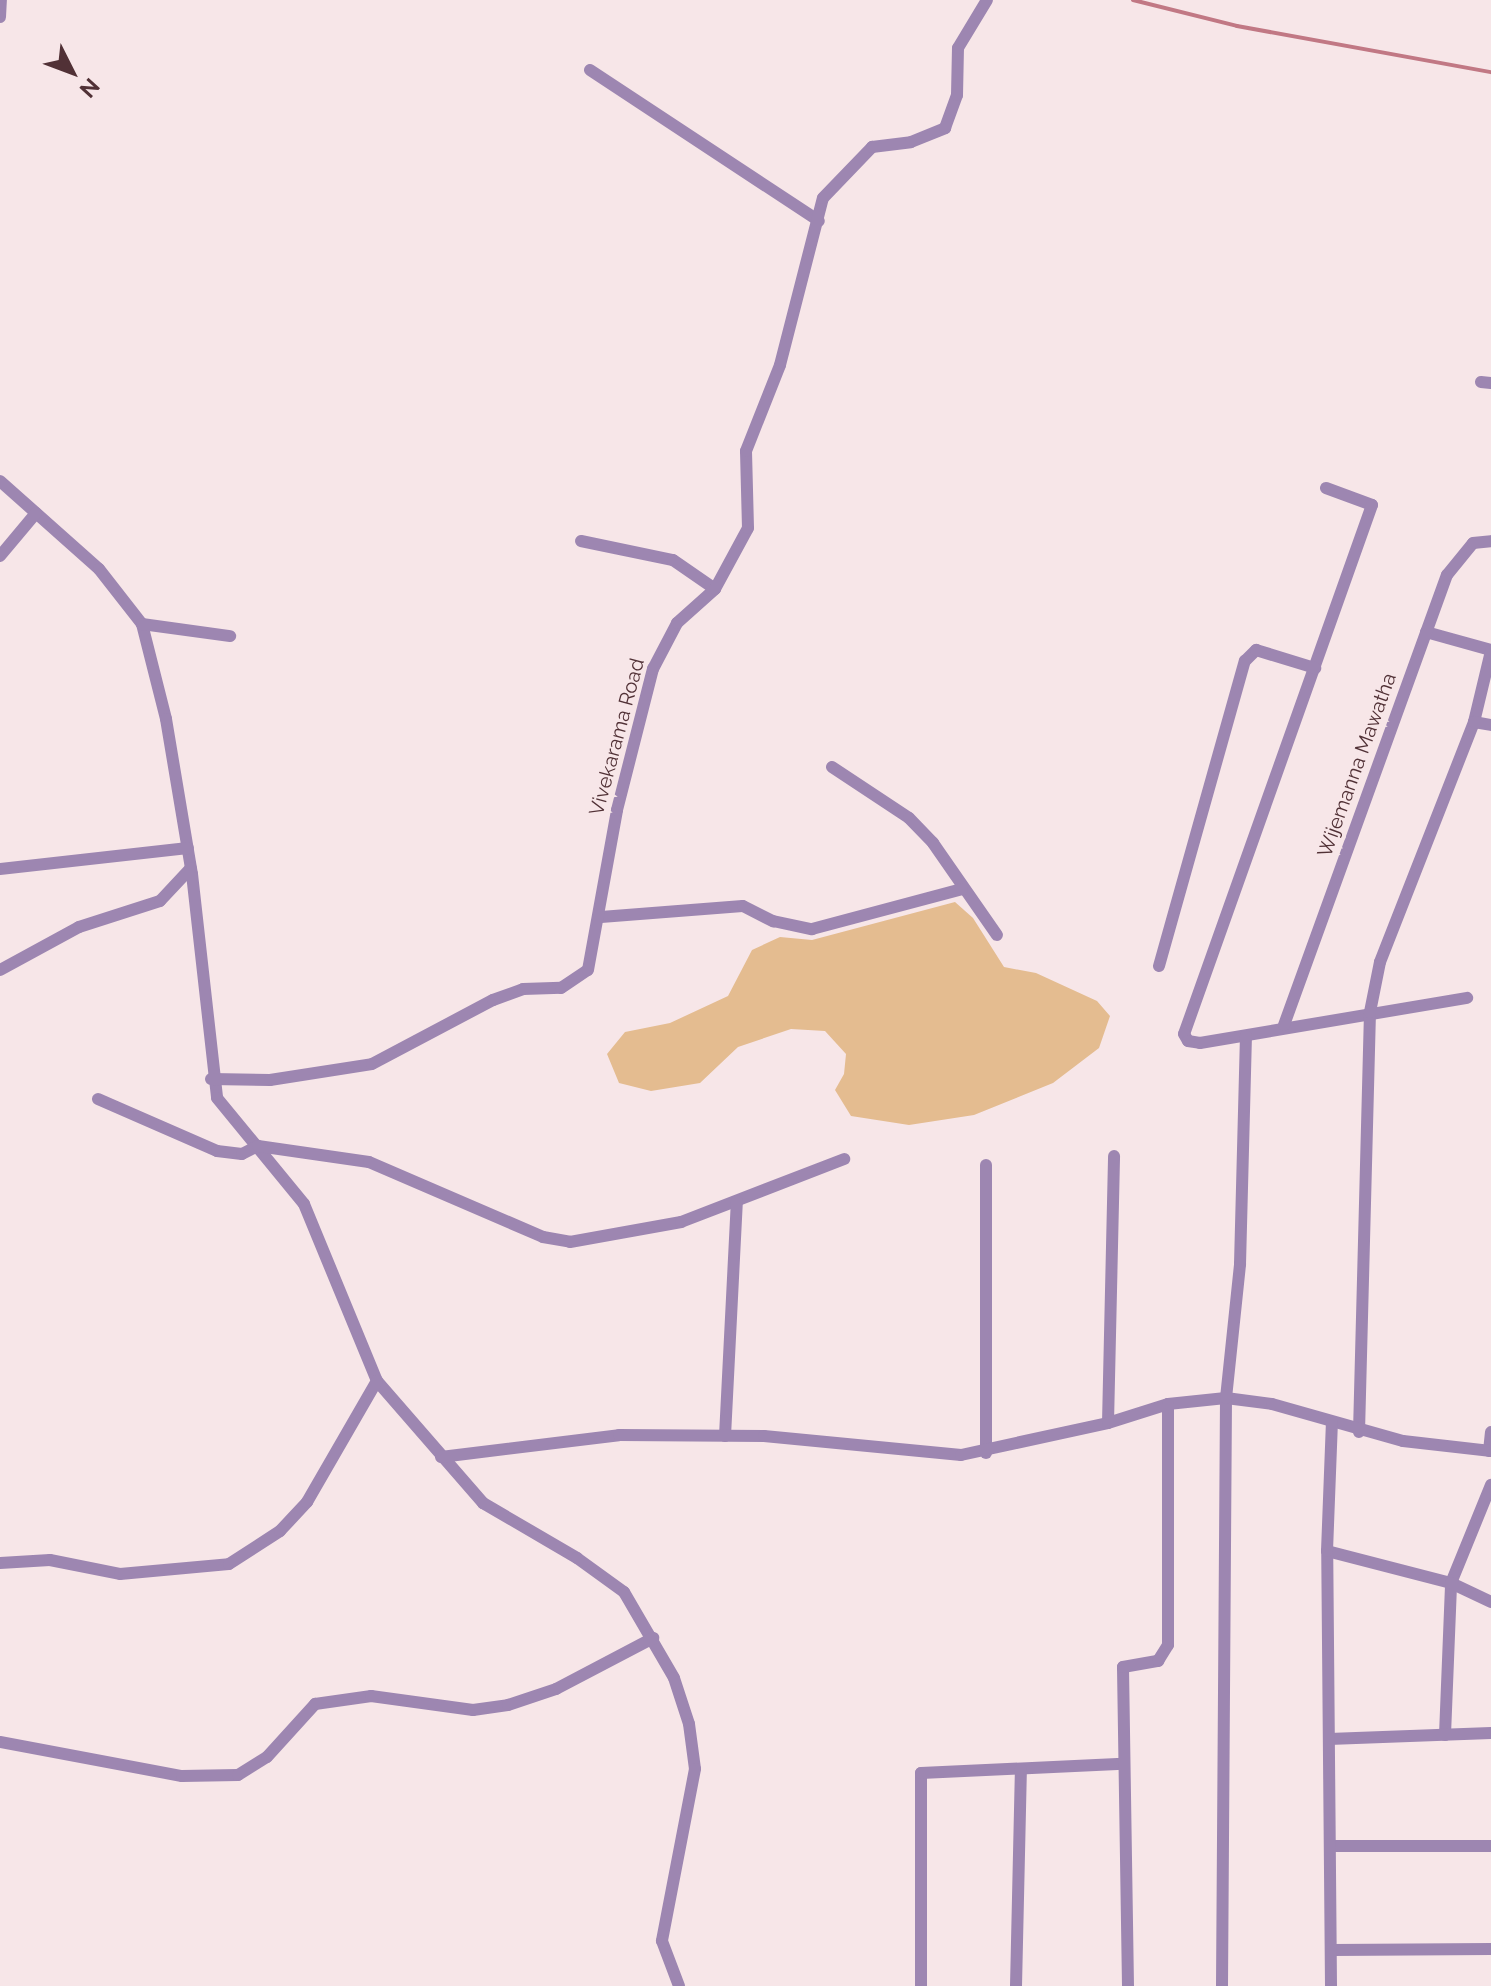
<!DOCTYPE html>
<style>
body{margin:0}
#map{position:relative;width:1491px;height:1986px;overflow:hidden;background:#f7e6e8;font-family:Raleway,sans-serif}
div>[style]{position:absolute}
.green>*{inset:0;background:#e4bc90}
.stream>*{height:4px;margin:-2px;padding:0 2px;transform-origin:2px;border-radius:2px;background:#c17884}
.minor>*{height:12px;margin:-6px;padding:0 6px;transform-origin:6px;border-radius:6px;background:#9d86b1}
span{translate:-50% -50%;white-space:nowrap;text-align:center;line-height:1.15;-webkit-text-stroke:8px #f7e6e8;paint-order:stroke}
.street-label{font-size:20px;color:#513136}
.north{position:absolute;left:32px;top:32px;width:80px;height:80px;-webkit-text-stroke:6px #f7e6e8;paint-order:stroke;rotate:132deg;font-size:22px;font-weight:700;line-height:32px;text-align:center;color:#513136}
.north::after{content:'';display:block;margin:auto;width:28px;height:36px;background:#513136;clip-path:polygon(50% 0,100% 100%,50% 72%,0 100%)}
</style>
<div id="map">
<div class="green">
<div style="clip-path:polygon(955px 902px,973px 918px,1004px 967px,1036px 973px,1097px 1001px,1110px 1016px,1099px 1048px,1053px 1083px,974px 1115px,909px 1125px,851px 1116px,835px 1090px,844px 1074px,846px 1054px,825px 1031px,791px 1029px,738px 1047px,700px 1083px,651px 1091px,619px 1083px,607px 1054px,625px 1032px,670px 1023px,728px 996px,752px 950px,780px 937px,812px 940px)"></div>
</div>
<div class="stream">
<div style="left:1133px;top:0;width:107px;rotate:14deg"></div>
<div style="left:1237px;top:26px;width:258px;rotate:10.3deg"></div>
</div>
<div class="minor">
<div style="left:0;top:17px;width:17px;rotate:-87deg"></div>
<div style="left:590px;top:70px;width:274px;rotate:33.4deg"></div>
<div style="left:1481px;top:382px;width:10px;rotate:6deg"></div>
<div style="left:0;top:481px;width:132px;rotate:41.6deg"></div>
<div style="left:99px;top:569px;width:70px;rotate:52deg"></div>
<div style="left:142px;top:624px;width:98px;rotate:75.8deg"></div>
<div style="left:166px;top:719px;width:157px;rotate:80.5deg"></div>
<div style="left:192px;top:874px;width:225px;rotate:83.6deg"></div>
<div style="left:217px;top:1098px;width:137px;rotate:50.6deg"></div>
<div style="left:304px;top:1204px;width:191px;rotate:67.6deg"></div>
<div style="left:377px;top:1381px;width:162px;rotate:49deg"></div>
<div style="left:483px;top:1503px;width:109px;rotate:30.3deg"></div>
<div style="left:577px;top:1558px;width:58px;rotate:35.9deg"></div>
<div style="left:624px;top:1592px;width:99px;rotate:59.8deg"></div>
<div style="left:674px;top:1678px;width:48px;rotate:71.9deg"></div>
<div style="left:689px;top:1724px;width:45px;rotate:82.4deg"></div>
<div style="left:695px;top:1769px;width:175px;rotate:100.9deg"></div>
<div style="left:662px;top:1941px;width:48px;rotate:69.3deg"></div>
<div style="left:1326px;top:488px;width:49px;rotate:20.3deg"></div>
<div style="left:1372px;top:505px;width:561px;rotate:109.56deg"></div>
<div style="left:1184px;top:1034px;width:8px;rotate:60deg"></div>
<div style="left:1188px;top:1041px;width:12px;rotate:9deg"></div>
<div style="left:1200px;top:1043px;width:271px;rotate:-9.6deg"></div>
<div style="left:581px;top:541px;width:94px;rotate:11.7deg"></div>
<div style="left:673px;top:560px;width:51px;rotate:34.6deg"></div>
<div style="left:0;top:556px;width:56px;rotate:-50.1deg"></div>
<div style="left:142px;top:624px;width:89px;rotate:7.8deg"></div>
<div style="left:1426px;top:632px;width:67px;rotate:15.5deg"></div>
<div style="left:1474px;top:722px;width:73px;rotate:-76.5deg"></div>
<div style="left:832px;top:767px;width:92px;rotate:33.5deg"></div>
<div style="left:909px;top:818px;width:35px;rotate:46deg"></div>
<div style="left:933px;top:843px;width:112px;rotate:55.2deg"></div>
<div style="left:0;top:869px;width:189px;rotate:-6.4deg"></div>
<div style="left:601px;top:917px;width:142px;rotate:-4.4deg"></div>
<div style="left:743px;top:906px;width:34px;rotate:27deg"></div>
<div style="left:773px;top:921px;width:40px;rotate:12deg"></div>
<div style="left:812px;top:929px;width:155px;rotate:-14.9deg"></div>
<div style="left:1159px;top:966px;width:317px;rotate:-74.3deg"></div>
<div style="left:1245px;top:661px;width:16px;rotate:-45deg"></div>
<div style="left:1256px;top:650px;width:62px;rotate:17deg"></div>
<div style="left:0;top:970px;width:90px;rotate:-28.6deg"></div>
<div style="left:79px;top:927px;width:85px;rotate:-17.8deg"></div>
<div style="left:160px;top:901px;width:45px;rotate:-46.8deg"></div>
<div style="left:1284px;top:1025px;width:479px;rotate:-70.1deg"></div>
<div style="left:1447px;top:575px;width:41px;rotate:-50.9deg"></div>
<div style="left:1473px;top:543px;width:18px;rotate:-6deg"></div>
<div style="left:211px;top:1079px;width:59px;rotate:1deg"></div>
<div style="left:270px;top:1080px;width:103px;rotate:-8.9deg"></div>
<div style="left:372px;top:1064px;width:137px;rotate:-27.9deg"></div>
<div style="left:493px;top:1000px;width:32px;rotate:-20deg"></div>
<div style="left:523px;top:989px;width:38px;rotate:-2deg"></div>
<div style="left:561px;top:988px;width:32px;rotate:-34deg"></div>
<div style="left:588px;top:970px;width:163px;rotate:-79.7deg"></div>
<div style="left:617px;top:810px;width:146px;rotate:-75.7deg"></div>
<div style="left:653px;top:669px;width:52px;rotate:-62.4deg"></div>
<div style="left:677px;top:623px;width:51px;rotate:-41.8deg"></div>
<div style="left:715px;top:589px;width:69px;rotate:-61.6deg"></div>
<div style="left:748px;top:528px;width:77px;rotate:-91.5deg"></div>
<div style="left:746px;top:451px;width:92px;rotate:-68.4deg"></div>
<div style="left:780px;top:365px;width:172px;rotate:-75.6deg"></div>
<div style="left:823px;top:198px;width:71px;rotate:-46.1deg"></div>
<div style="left:872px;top:147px;width:39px;rotate:-7deg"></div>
<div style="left:911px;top:142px;width:37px;rotate:-22deg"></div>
<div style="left:945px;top:128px;width:35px;rotate:-70deg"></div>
<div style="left:957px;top:95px;width:47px;rotate:-88.8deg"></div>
<div style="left:958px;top:48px;width:56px;rotate:-58.9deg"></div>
<div style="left:98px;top:1099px;width:130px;rotate:23.6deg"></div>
<div style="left:217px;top:1151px;width:25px;rotate:7deg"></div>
<div style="left:242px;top:1154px;width:18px;rotate:-27deg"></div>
<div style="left:258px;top:1146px;width:112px;rotate:8.2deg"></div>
<div style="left:369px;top:1162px;width:189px;rotate:23.3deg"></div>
<div style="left:543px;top:1237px;width:27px;rotate:10deg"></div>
<div style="left:570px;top:1242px;width:113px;rotate:-10.2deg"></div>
<div style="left:681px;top:1222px;width:175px;rotate:-21.1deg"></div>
<div style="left:986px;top:1165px;width:288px;rotate:90deg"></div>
<div style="left:1108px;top:1423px;width:267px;rotate:-88.7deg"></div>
<div style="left:1359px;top:1432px;width:420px;rotate:-88.5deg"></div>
<div style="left:1370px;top:1012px;width:51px;rotate:-78.7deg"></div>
<div style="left:1380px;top:962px;width:258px;rotate:-68.6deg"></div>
<div style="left:1474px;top:722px;width:17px;rotate:10deg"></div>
<div style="left:725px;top:1436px;width:235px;rotate:-87.1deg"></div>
<div style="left:1489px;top:1451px;width:19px;rotate:-84deg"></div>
<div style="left:441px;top:1457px;width:179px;rotate:-7deg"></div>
<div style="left:619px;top:1435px;width:145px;rotate:0.4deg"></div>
<div style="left:764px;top:1436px;width:198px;rotate:5.5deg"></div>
<div style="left:961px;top:1455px;width:150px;rotate:-12.3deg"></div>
<div style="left:1108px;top:1423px;width:63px;rotate:-17.6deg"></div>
<div style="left:1168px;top:1404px;width:58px;rotate:-5.9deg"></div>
<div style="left:1226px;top:1398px;width:46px;rotate:7.4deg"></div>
<div style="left:1272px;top:1404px;width:136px;rotate:15.8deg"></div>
<div style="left:1403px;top:1441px;width:89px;rotate:6.5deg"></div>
<div style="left:1327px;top:1551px;width:128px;rotate:14.5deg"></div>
<div style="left:1451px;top:1583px;width:106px;rotate:-67.8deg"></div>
<div style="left:0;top:1563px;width:50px;rotate:-3.4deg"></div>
<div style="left:50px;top:1560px;width:71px;rotate:11.3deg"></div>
<div style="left:120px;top:1574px;width:109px;rotate:-5.2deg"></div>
<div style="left:229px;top:1564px;width:61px;rotate:-32.9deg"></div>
<div style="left:280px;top:1531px;width:40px;rotate:-47deg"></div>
<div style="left:307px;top:1502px;width:140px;rotate:-60deg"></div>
<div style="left:1445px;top:1735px;width:152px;rotate:-87.7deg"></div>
<div style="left:1451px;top:1583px;width:44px;rotate:25.4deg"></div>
<div style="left:1329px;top:1739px;width:162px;rotate:-2.1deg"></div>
<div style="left:0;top:1742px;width:185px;rotate:10.6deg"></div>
<div style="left:182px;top:1776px;width:56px;rotate:-1deg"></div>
<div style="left:238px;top:1775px;width:34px;rotate:-32deg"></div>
<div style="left:267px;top:1757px;width:72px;rotate:-47.8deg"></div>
<div style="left:315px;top:1704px;width:57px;rotate:-8.1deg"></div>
<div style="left:371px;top:1696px;width:103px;rotate:7.8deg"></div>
<div style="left:473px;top:1710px;width:35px;rotate:-8deg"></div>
<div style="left:508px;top:1705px;width:51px;rotate:-18.4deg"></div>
<div style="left:556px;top:1689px;width:110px;rotate:-27.7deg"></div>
<div style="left:1330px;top:1846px;width:161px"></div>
<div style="left:1332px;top:1950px;width:159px;rotate:-0.4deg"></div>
<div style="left:921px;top:1986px;width:213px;rotate:-90deg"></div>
<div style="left:921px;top:1773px;width:202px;rotate:-2.6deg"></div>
<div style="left:1016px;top:1986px;width:217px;rotate:-88.7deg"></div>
<div style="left:1128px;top:1986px;width:319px;rotate:-90.9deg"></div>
<div style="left:1123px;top:1667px;width:36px;rotate:-10deg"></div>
<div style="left:1158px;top:1661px;width:19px;rotate:-58deg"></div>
<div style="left:1168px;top:1645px;width:241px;rotate:-90deg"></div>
<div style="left:1222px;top:1986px;width:588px;rotate:-89.61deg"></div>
<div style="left:1226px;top:1398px;width:135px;rotate:-84deg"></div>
<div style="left:1240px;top:1264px;width:228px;rotate:-88.5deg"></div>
<div style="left:1331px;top:1986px;width:435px;rotate:-90.5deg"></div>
<div style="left:1327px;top:1551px;width:128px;rotate:-87.8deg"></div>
</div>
<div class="street-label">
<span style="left:617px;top:737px;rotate:-75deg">Vivekarama Road</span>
<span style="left:1357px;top:765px;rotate:-70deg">Wijemanna Mawatha</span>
</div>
<div class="north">N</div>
</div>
